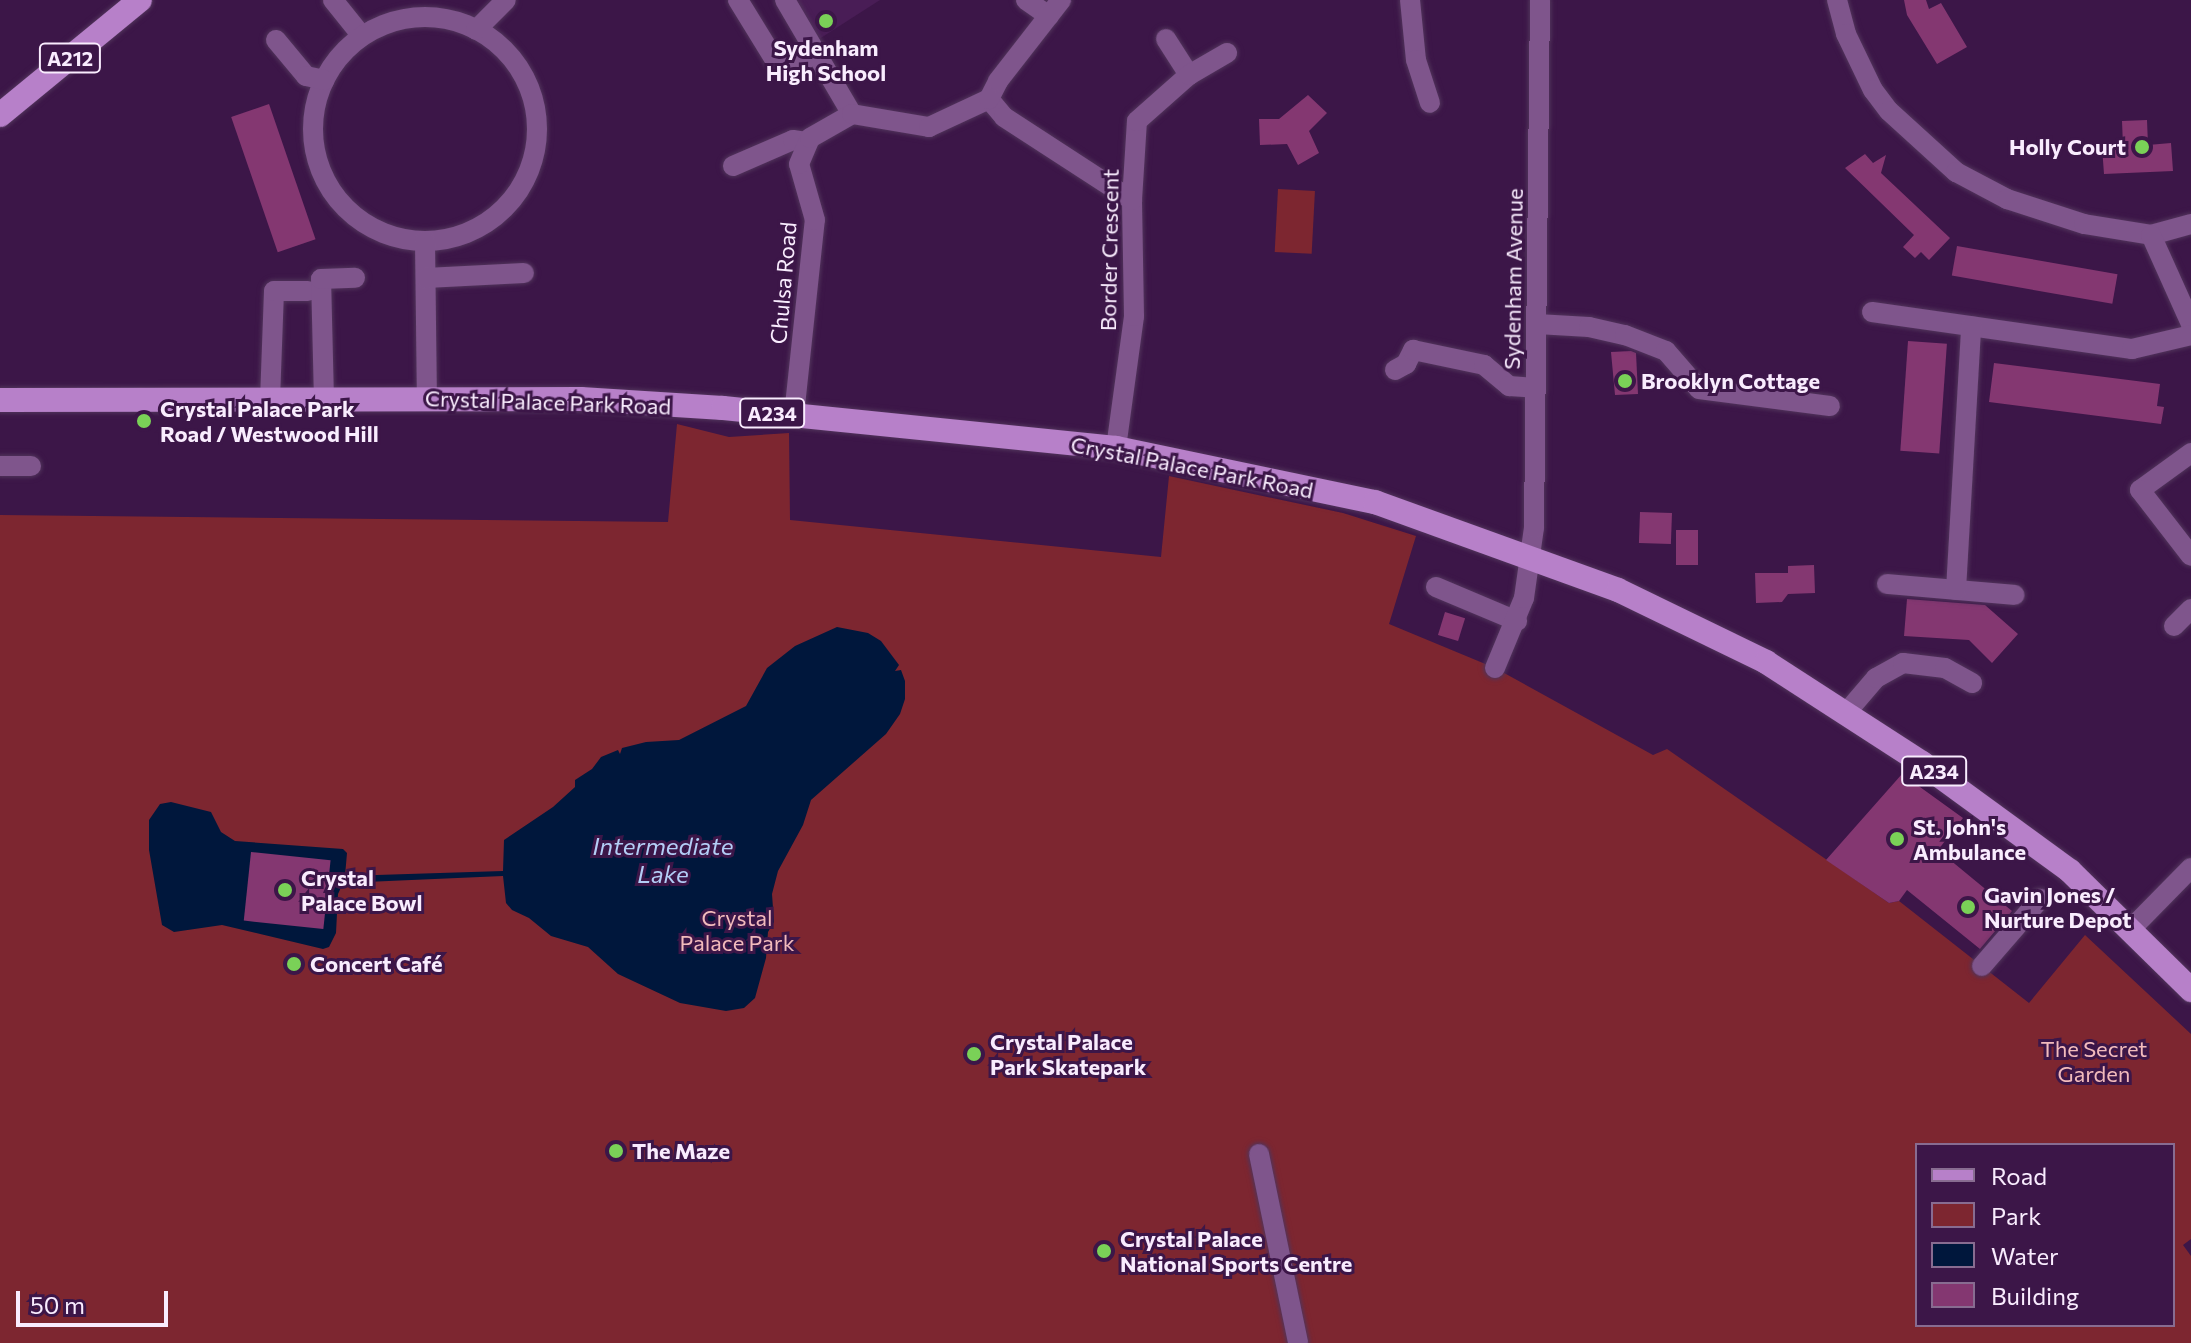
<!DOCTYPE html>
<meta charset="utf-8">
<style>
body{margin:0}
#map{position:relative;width:2191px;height:1343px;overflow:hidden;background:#3c1648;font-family:Commissioner,sans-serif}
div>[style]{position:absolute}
.built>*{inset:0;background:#491d56}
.green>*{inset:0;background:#7d2630;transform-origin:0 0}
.water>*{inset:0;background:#00173c}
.building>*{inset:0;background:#843771;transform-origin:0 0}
.roads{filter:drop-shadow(0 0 2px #51345b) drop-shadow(0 0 2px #51345b)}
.minor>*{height:20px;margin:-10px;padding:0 10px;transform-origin:10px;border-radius:10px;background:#7f558c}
.minor>.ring{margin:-10px;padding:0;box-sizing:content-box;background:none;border:20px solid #7f558c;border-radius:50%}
.major>*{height:24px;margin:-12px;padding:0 12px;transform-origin:12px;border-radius:12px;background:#b780c9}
.dots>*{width:22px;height:22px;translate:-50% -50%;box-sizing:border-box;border:4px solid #3c1648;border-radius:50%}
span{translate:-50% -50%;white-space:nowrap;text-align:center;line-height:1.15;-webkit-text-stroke:6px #3c1648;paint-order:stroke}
.shield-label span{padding:2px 6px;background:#3c1648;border:2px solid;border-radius:6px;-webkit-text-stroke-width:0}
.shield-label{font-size:20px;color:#f9ecfe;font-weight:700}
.poi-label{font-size:22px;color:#f9ecfe;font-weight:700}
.right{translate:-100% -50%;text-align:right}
.left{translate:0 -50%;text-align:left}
.street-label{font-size:22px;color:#f9ecfe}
.park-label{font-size:22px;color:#f2bbbc}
.water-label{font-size:24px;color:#b3cef6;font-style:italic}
.legend{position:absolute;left:1915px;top:1143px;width:260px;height:184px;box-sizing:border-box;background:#3c1648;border:2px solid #886c91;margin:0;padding:10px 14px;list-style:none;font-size:24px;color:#f9ecfe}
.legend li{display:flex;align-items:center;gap:16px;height:40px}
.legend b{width:40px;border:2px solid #886c91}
.scale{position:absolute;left:16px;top:1291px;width:152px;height:36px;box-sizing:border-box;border:4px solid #f9ecfe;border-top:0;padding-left:10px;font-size:24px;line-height:28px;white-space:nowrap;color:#f9ecfe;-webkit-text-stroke:6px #3c1648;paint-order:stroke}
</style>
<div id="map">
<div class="built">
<div style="clip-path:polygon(793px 0,880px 0,816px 41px)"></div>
</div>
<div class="green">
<div style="left:1278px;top:189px;width:37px;height:63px;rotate:3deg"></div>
<div style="clip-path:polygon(evenodd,677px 424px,729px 437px,789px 433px,790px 520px,1161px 557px,1169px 476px,1343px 513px,1416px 536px,1389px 624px,1495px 668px,1653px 755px,1667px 749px,1889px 903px,1899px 901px,2029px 1003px,2085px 935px,2191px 1034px,2191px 1239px,2183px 1245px,2191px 1256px,2191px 1343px,0 1343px,0 515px,668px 522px,677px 424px,1917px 1145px,2173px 1145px,2173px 1325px,1917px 1325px,1917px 1145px)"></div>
</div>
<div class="water">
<div style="clip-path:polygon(837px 627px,868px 633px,881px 641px,899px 665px,895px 671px,901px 670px,905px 681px,905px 699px,900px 714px,886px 734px,811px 800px,803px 825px,778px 871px,772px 894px,774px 922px,768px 932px,766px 958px,755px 998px,744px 1008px,726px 1011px,680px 1003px,618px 974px,588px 947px,551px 936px,529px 918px,512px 910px,506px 903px,503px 876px,343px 883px,338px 894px,336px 933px,329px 947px,323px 949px,222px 925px,174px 932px,162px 925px,149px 850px,149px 820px,160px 804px,171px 802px,211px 812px,221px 832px,235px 841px,343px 849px,347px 853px,345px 876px,503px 871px,504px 840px,553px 807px,575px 787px,575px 780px,592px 769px,601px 757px,618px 750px,620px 754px,622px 748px,646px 742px,679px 740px,746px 706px,767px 668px,795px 646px)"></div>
</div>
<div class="building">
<div style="clip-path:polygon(1904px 0,1926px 0,1929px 9px,1941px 3px,1967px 47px,1937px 64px,1907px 15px)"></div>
<div style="clip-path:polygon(1308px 95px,1327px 113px,1309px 131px,1319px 153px,1298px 165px,1287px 144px,1260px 145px,1259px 119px,1279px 119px)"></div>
<div style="left:269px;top:104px;width:143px;height:40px;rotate:71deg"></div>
<div style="clip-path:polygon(2147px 120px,2148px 145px,2171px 143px,2173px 171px,2104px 174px,2102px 147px,2123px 146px,2122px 121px)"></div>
<div style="clip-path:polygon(1865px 154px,1873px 163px,1886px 155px,1881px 173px,1950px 238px,1929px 260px,1921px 252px,1915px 258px,1903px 247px,1914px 235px,1845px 168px)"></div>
<div style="left:1957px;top:246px;width:163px;height:30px;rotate:10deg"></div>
<div style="left:1908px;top:341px;width:39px;height:110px;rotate:4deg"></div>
<div style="clip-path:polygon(1631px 351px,1636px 353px,1638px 394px,1615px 395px,1611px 352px)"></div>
<div style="clip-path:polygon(1994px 363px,2160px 384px,2157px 406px,2164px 407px,2161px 424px,1989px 402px)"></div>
<div style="left:1640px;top:512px;width:32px;height:31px;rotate:2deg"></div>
<div style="left:1676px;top:530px;width:22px;height:35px"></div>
<div style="clip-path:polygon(1814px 565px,1815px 593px,1788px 594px,1782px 602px,1756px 603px,1755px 573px,1788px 573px,1788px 566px)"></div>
<div style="clip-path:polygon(1907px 599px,1985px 605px,2018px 634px,1992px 663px,1969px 640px,1904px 636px)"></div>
<div style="left:1445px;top:612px;width:21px;height:24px;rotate:17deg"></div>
<div style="clip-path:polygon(1902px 774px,1963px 818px,1938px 850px,2012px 911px,1980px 949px,1907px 890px,1899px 901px,1889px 903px,1826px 860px)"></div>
<div style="left:251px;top:852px;width:80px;height:69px;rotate:6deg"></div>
</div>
<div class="roads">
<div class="minor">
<div style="left:333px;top:0;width:45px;rotate:51.3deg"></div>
<div style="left:738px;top:0;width:76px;rotate:58.4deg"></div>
<div style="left:778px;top:65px;width:12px;rotate:14deg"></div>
<div style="left:790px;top:68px;width:30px;rotate:-30deg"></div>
<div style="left:785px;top:0;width:132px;rotate:59.6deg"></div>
<div style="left:1026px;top:0;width:28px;rotate:35deg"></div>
<div style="left:1410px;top:0;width:60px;rotate:84.3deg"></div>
<div style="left:1416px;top:60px;width:45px;rotate:72deg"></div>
<div style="left:1837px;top:0;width:35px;rotate:75deg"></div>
<div style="left:1846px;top:34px;width:62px;rotate:64.3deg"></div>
<div style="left:1873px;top:90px;width:26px;rotate:53deg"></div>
<div style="left:1889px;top:111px;width:91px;rotate:42.3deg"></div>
<div style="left:1956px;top:172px;width:58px;rotate:27.9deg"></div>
<div style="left:2007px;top:199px;width:81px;rotate:18deg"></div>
<div style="left:2084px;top:224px;width:68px;rotate:9.3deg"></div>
<div style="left:2151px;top:235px;width:41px;rotate:-15.4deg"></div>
<div class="ring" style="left:313px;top:17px;width:204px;height:204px"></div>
<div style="left:476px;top:30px;width:42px;rotate:-45deg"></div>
<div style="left:1166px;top:39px;width:43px;rotate:57.4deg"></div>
<div style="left:276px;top:40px;width:47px;rotate:50.2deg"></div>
<div style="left:306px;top:76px;width:19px;rotate:12deg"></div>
<div style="left:989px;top:99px;width:23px;rotate:50deg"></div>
<div style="left:1004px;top:117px;width:153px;rotate:33deg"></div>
<div style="left:733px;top:166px;width:65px;rotate:-23.4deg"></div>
<div style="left:793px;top:140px;width:15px;rotate:8deg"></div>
<div style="left:2151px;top:235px;width:98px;rotate:65.8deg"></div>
<div style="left:425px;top:241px;width:157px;rotate:89.3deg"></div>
<div style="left:426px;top:278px;width:98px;rotate:-2.9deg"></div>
<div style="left:1872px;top:312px;width:263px;rotate:8.1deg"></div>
<div style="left:2132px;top:349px;width:61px;rotate:-13.3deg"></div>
<div style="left:1537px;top:324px;width:52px;rotate:3.3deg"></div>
<div style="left:1589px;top:327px;width:37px;rotate:13deg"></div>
<div style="left:1625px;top:335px;width:44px;rotate:21.3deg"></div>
<div style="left:1666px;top:351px;width:50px;rotate:49deg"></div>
<div style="left:1699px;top:389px;width:132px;rotate:7.4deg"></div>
<div style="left:1395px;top:370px;width:13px;rotate:-29deg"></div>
<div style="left:1406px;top:364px;width:16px;rotate:-63deg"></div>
<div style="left:1413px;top:350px;width:73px;rotate:11.9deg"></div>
<div style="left:1484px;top:365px;width:33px;rotate:40deg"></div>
<div style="left:1509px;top:386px;width:27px;rotate:4deg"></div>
<div style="left:270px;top:400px;width:109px;rotate:-87.9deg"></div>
<div style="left:274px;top:291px;width:34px"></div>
<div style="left:324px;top:400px;width:121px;rotate:-91.4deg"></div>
<div style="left:321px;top:279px;width:34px;rotate:-2deg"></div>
<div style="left:794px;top:415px;width:196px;rotate:-83.9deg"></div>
<div style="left:815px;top:220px;width:58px;rotate:-105.9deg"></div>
<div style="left:799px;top:164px;width:28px;rotate:-67deg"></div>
<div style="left:810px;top:138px;width:48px;rotate:-29.7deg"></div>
<div style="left:852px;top:114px;width:78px;rotate:9.6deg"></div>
<div style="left:929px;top:127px;width:66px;rotate:-25deg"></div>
<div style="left:989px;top:99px;width:20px;rotate:-63deg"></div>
<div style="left:998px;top:81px;width:103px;rotate:-52.1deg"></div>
<div style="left:1116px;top:448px;width:133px;rotate:-82.2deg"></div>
<div style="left:1134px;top:316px;width:116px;rotate:-91deg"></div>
<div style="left:1132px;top:200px;width:79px;rotate:-86.4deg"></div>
<div style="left:1137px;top:121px;width:69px;rotate:-41.5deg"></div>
<div style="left:1189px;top:75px;width:44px;rotate:-30.1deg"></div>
<div style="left:2191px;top:453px;width:63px;rotate:144deg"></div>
<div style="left:2140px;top:490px;width:83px;rotate:52.3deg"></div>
<div style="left:0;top:466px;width:31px"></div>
<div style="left:1887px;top:584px;width:128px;rotate:4.9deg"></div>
<div style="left:1436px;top:587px;width:88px;rotate:22.8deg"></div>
<div style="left:1956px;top:590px;width:264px;rotate:-86.7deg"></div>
<div style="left:2174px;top:626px;width:24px;rotate:-45deg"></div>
<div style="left:1495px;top:668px;width:76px;rotate:-67.5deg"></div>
<div style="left:1524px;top:598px;width:71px;rotate:-81.9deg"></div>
<div style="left:1534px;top:528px;width:528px;rotate:-89.35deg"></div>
<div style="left:1846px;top:713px;width:46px;rotate:-49.4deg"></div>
<div style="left:1876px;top:678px;width:31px;rotate:-29deg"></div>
<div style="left:1903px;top:663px;width:42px;rotate:6.8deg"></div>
<div style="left:1945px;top:668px;width:31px;rotate:29deg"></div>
<div style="left:2130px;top:930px;width:87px;rotate:-45.5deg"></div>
<div style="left:1982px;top:966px;width:89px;rotate:-49.1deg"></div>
<div style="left:1259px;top:1154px;width:193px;rotate:78.3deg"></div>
</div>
<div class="major">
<div style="left:0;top:115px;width:181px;rotate:-39.4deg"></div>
<div style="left:0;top:400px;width:581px;rotate:-0.1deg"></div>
<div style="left:581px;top:399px;width:142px;rotate:3.6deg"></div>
<div style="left:723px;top:408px;width:395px;rotate:5.8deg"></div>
<div style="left:1116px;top:448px;width:265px;rotate:11.8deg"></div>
<div style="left:1375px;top:502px;width:258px;rotate:19.9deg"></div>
<div style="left:1618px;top:590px;width:165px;rotate:25.9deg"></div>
<div style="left:1766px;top:662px;width:186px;rotate:32.9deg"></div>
<div style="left:1922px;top:763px;width:183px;rotate:36.1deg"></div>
<div style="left:2070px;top:871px;width:170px;rotate:44.5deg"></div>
</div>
</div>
<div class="dots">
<div style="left:826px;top:21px;background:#7ad157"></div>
<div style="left:2142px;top:147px;background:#7ad157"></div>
<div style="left:1625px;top:381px;background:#7ad157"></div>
<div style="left:144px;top:421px;background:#7ad157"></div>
<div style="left:1897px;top:839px;background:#7ad157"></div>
<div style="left:285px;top:890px;background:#7ad157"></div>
<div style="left:1968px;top:907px;background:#7ad157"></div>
<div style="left:294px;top:964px;background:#7ad157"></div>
<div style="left:974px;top:1054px;background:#7ad157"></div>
<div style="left:616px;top:1151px;background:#7ad157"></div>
<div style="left:1104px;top:1251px;background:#7ad157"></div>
</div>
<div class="shield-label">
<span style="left:70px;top:58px">A212</span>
<span style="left:772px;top:413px">A234</span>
<span style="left:1934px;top:771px">A234</span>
</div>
<div class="poi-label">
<span style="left:826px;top:60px">Sydenham<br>High School</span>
<span class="right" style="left:2126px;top:147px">Holly Court</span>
<span class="left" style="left:1641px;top:381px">Brooklyn Cottage</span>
<span class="left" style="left:160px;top:421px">Crystal Palace Park<br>Road / Westwood Hill</span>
<span class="left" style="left:1913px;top:839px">St. John's<br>Ambulance</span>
<span class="left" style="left:301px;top:890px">Crystal<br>Palace Bowl</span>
<span class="left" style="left:1984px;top:907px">Gavin Jones /<br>Nurture Depot</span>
<span class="left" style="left:310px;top:964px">Concert Café</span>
<span class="left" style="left:990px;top:1054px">Crystal Palace<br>Park Skatepark</span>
<span class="left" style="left:632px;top:1151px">The Maze</span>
<span class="left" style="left:1120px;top:1251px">Crystal Palace<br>National Sports Centre</span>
</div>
<div class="street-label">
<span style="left:1109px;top:250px;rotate:-89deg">Border Crescent</span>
<span style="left:1513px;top:279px;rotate:-89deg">Sydenham Avenue</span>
<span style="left:783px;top:283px;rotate:-85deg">Chulsa Road</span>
<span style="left:548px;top:402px;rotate:2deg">Crystal Palace Park Road</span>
<span style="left:1192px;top:467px;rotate:11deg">Crystal Palace Park Road</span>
</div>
<div class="park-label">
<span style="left:737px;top:930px">Crystal<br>Palace Park</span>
<span style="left:2094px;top:1061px">The Secret<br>Garden</span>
</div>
<div class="water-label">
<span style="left:663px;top:860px">Intermediate<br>Lake</span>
</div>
<ul class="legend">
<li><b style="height:10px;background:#b780c9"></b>Road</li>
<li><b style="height:22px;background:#7d2630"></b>Park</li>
<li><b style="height:22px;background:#00173c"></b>Water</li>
<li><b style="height:22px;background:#843771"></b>Building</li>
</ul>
<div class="scale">50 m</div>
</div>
